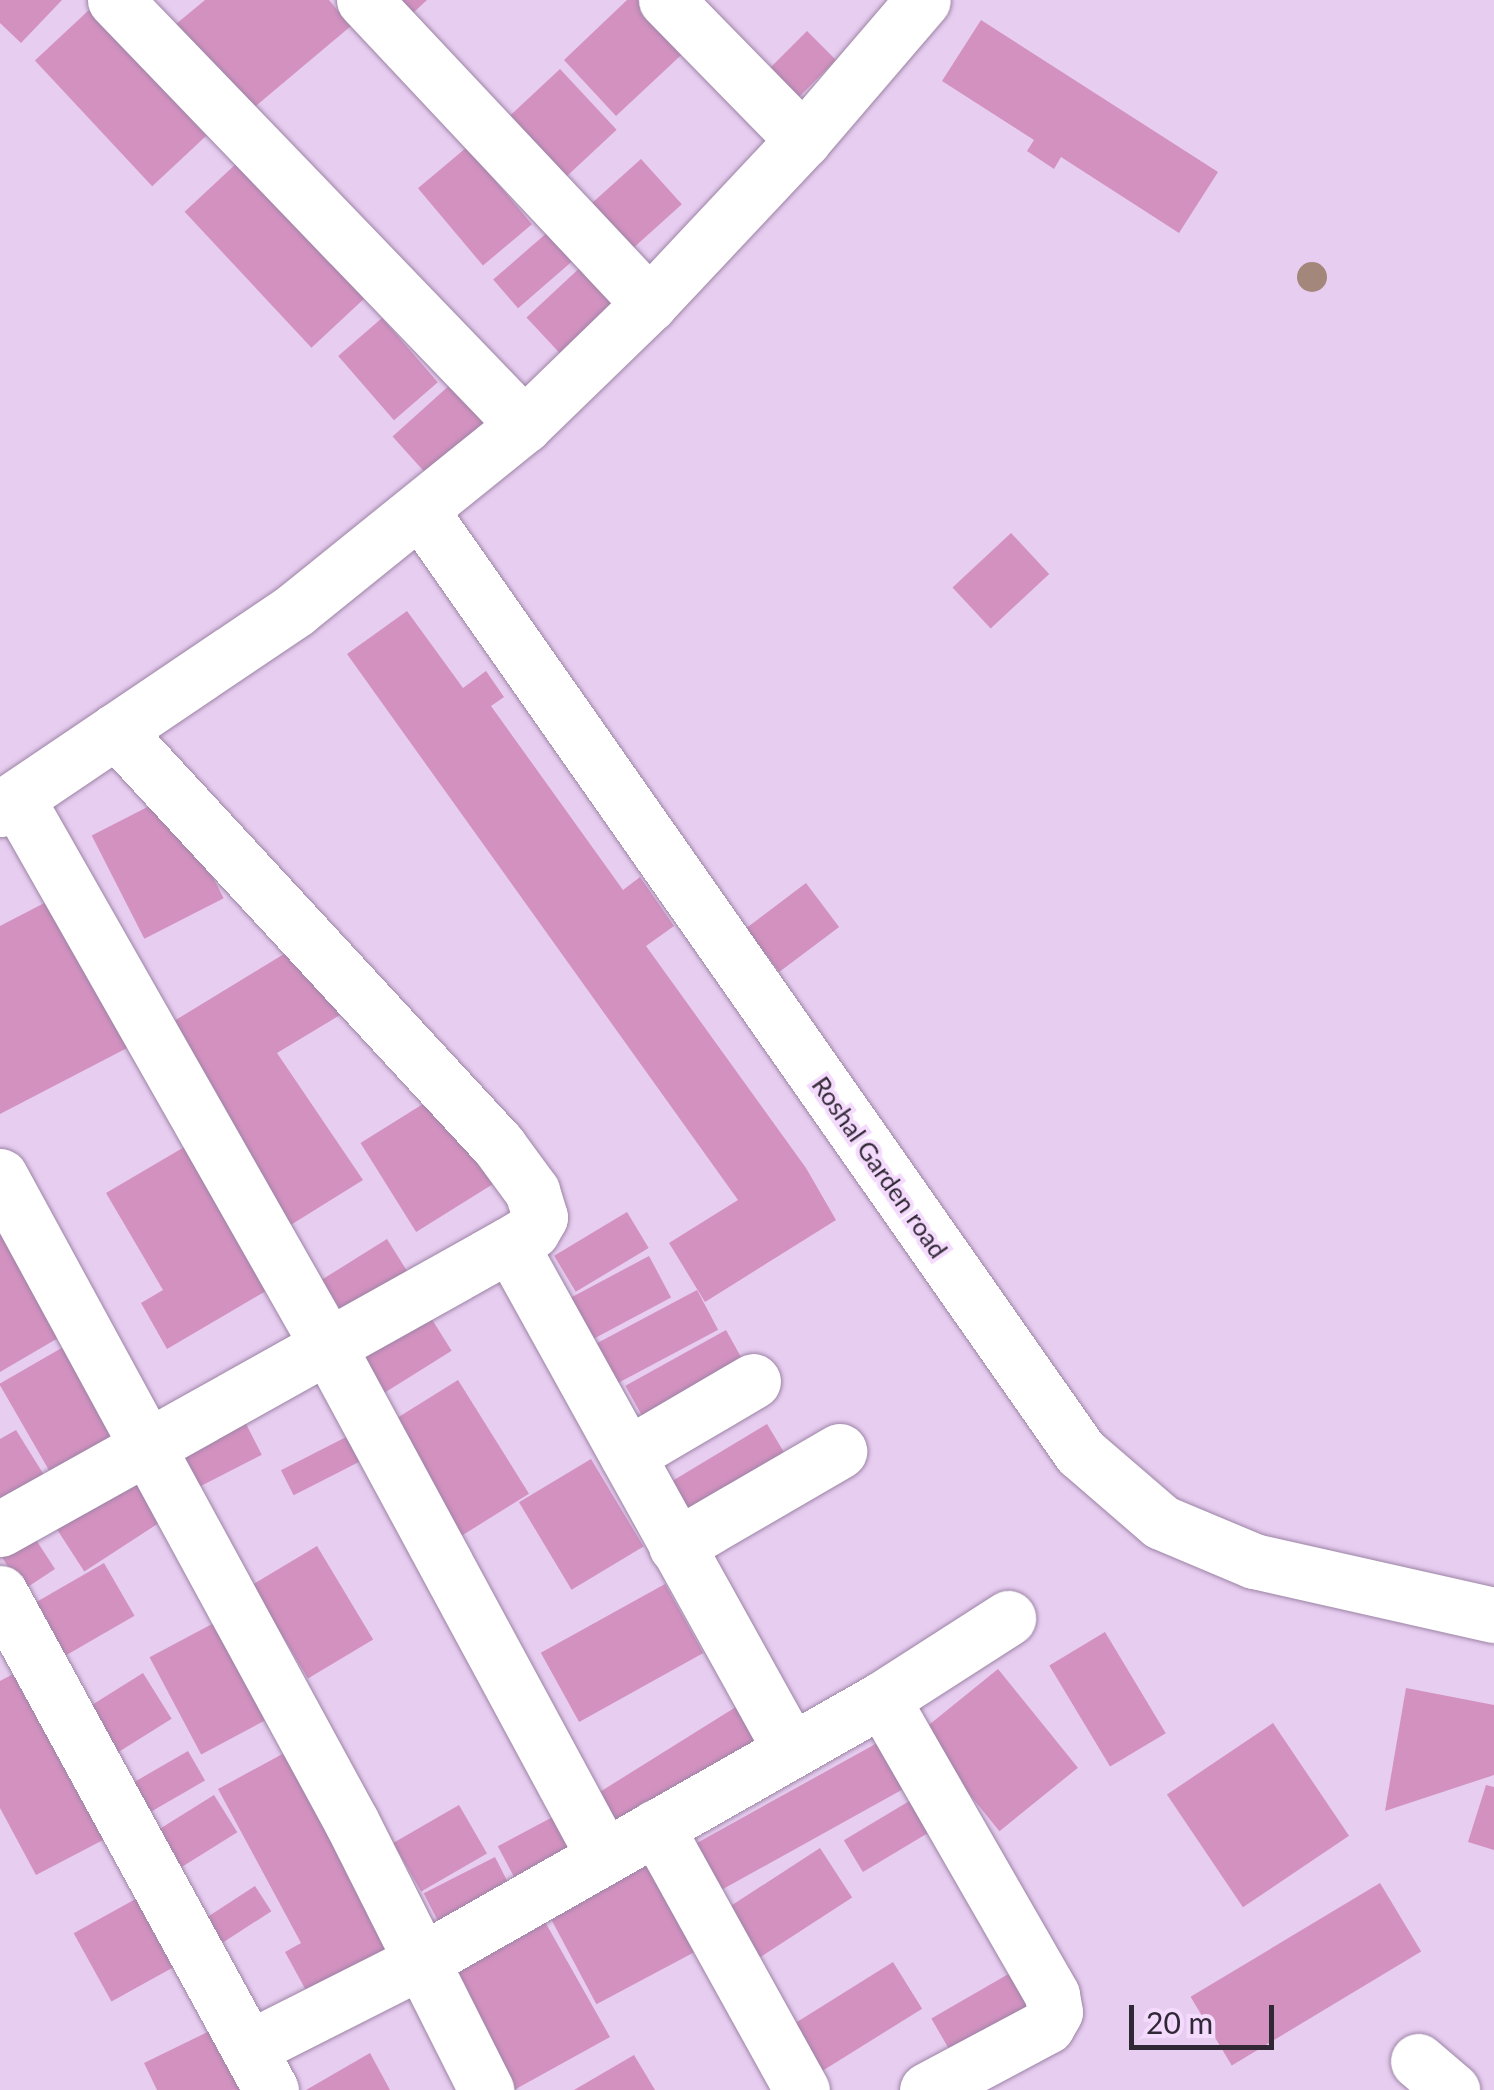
<!DOCTYPE html>
<style>
body{margin:0}
#map{position:relative;width:1494px;height:2090px;overflow:hidden;background:#e7cdf0;font-family:Lato,sans-serif}
div>[style]{position:absolute}
.building>*{inset:0;background:#d391c0;transform-origin:0 0}
.roads{filter:drop-shadow(0 0 2px #9c84a5) drop-shadow(0 0 2px #9c84a5)}
.minor>*{height:55px;margin:-27.5px;padding:0 27.5px;transform-origin:27.5px;border-radius:27.5px;background:#fff}
.trees>*{width:30px;height:30px;margin:-15px;border-radius:50%;background:#a3877b}
span{translate:-50% -50%;white-space:nowrap;text-align:center;line-height:1.15;-webkit-text-stroke:8px #f4dafd;paint-order:stroke}
.street-label{font-size:25px;color:#312835}
.scale{position:absolute;left:1129px;top:2005px;width:145px;height:45px;box-sizing:border-box;border:5px solid #312835;border-top:0;padding-left:12px;font-size:30px;line-height:35px;white-space:nowrap;color:#312835;-webkit-text-stroke:8px #f4dafd;paint-order:stroke}
</style>
<div id="map">
<div class="building">
<div style="clip-path:polygon(0 0,62px 0,21px 43px,0 23px)"></div>
<div style="clip-path:polygon(205px 0,329px 0,351px 26px,238px 121px,164px 34px)"></div>
<div style="clip-path:polygon(375px 0,427px 0,399px 26px)"></div>
<div style="clip-path:polygon(627px 0,650px 0,693px 44px,616px 116px,564px 60px)"></div>
<div style="left:89px;top:10px;width:172px;height:74px;rotate:47deg"></div>
<div style="clip-path:polygon(981px 20px,1218px 172px,1179px 233px,1061px 157px,1054px 169px,1027px 151px,1034px 140px,942px 81px)"></div>
<div style="left:807px;top:31px;width:41px;height:69px;rotate:45deg"></div>
<div style="left:560px;top:69px;width:83px;height:84px;rotate:47deg"></div>
<div style="left:467px;top:147px;width:101px;height:64px;rotate:50deg"></div>
<div style="left:641px;top:159px;width:61px;height:83px;rotate:48deg"></div>
<div style="left:238px;top:162px;width:186px;height:73px;rotate:47deg"></div>
<div style="left:549px;top:231px;width:38px;height:74px;rotate:49deg"></div>
<div style="left:585px;top:263px;width:64px;height:80px;rotate:47deg"></div>
<div style="left:382px;top:318px;width:85px;height:58px;rotate:49deg"></div>
<div style="left:452px;top:383px;width:66px;height:80px;rotate:48deg"></div>
<div style="left:1011px;top:533px;width:56px;height:80px;rotate:47deg"></div>
<div style="clip-path:polygon(407px 611px,463px 688px,486px 671px,504px 697px,491px 706px,623px 890px,640px 877px,674px 926px,646px 946px,806px 1168px,836px 1220px,705px 1302px,669px 1243px,738px 1200px,347px 654px)"></div>
<div style="left:171px;top:795px;width:116px;height:89px;rotate:63deg"></div>
<div style="left:806px;top:883px;width:55px;height:75px;rotate:53deg"></div>
<div style="clip-path:polygon(52px 899px,129px 1047px,0 1114px,0 926px)"></div>
<div style="clip-path:polygon(307px 940px,350px 1009px,277px 1053px,363px 1180px,281px 1231px,156px 1032px)"></div>
<div style="left:447px;top:1089px;width:105px;height:102px;rotate:58deg"></div>
<div style="clip-path:polygon(186px 1146px,271px 1288px,167px 1349px,141px 1303px,163px 1290px,106px 1193px)"></div>
<div style="clip-path:polygon(0 1209px,70px 1331px,0 1372px)"></div>
<div style="left:627px;top:1212px;width:42px;height:85px;rotate:59deg"></div>
<div style="left:387px;top:1239px;width:52px;height:77px;rotate:58deg"></div>
<div style="left:649px;top:1256px;width:47px;height:93px;rotate:62deg"></div>
<div style="left:697px;top:1290px;width:45px;height:132px;rotate:62deg"></div>
<div style="left:423px;top:1305px;width:54px;height:81px;rotate:58deg"></div>
<div style="left:726px;top:1330px;width:50px;height:115px;rotate:61deg"></div>
<div style="left:72px;top:1342px;width:109px;height:84px;rotate:60deg"></div>
<div style="left:458px;top:1380px;width:134px;height:87px;rotate:58deg"></div>
<div style="left:240px;top:1412px;width:48px;height:79px;rotate:63deg"></div>
<div style="left:767px;top:1424px;width:49px;height:126px;rotate:59deg"></div>
<div style="clip-path:polygon(16px 1430px,44px 1475px,0 1503px,0 1439px)"></div>
<div style="left:354px;top:1433px;width:28px;height:82px;rotate:63deg"></div>
<div style="left:591px;top:1459px;width:102px;height:84px;rotate:59deg"></div>
<div style="left:138px;top:1465px;width:60px;height:103px;rotate:57deg"></div>
<div style="clip-path:polygon(27px 1526px,55px 1569px,23px 1590px,0 1554px)"></div>
<div style="left:317px;top:1546px;width:109px;height:76px;rotate:59deg"></div>
<div style="left:104px;top:1563px;width:61px;height:92px;rotate:60deg"></div>
<div style="left:665px;top:1584px;width:79px;height:142px;rotate:61deg"></div>
<div style="left:229px;top:1615px;width:110px;height:90px;rotate:62deg"></div>
<div style="left:1105px;top:1632px;width:118px;height:65px;rotate:59deg"></div>
<div style="left:998px;top:1669px;width:127px;height:101px;rotate:51deg"></div>
<div style="clip-path:polygon(15px 1673px,105px 1839px,36px 1875px,0 1808px,0 1681px)"></div>
<div style="left:143px;top:1673px;width:54px;height:73px;rotate:58deg"></div>
<div style="clip-path:polygon(1406px 1688px,1494px 1705px,1494px 1775px,1385px 1811px)"></div>
<div style="left:739px;top:1705px;width:49px;height:173px;rotate:58deg"></div>
<div style="left:1273px;top:1723px;width:136px;height:128px;rotate:56deg"></div>
<div style="left:879px;top:1742px;width:53px;height:220px;rotate:61deg"></div>
<div style="left:188px;top:1751px;width:34px;height:81px;rotate:60deg"></div>
<div style="clip-path:polygon(286px 1752px,393px 1949px,308px 1994px,285px 1952px,301px 1943px,218px 1789px)"></div>
<div style="clip-path:polygon(1486px 1785px,1494px 1787px,1494px 1850px,1468px 1842px)"></div>
<div style="left:921px;top:1794px;width:37px;height:90px;rotate:59deg"></div>
<div style="left:214px;top:1795px;width:44px;height:75px;rotate:58deg"></div>
<div style="left:459px;top:1805px;width:56px;height:76px;rotate:60deg"></div>
<div style="left:564px;top:1811px;width:43px;height:75px;rotate:62deg"></div>
<div style="left:820px;top:1848px;width:59px;height:117px;rotate:57deg"></div>
<div style="left:658px;top:1856px;width:102px;height:124px;rotate:62deg"></div>
<div style="left:495px;top:1857px;width:39px;height:80px;rotate:63deg"></div>
<div style="left:1380px;top:1883px;width:80px;height:221px;rotate:59deg"></div>
<div style="left:255px;top:1886px;width:30px;height:76px;rotate:57deg"></div>
<div style="left:141px;top:1896px;width:78px;height:77px;rotate:61deg"></div>
<div style="clip-path:polygon(540px 1913px,610px 2037px,514px 2090px,499px 2090px,438px 1974px)"></div>
<div style="left:893px;top:1962px;width:55px;height:133px;rotate:58deg"></div>
<div style="left:1024px;top:1965px;width:39px;height:107px;rotate:60deg"></div>
<div style="clip-path:polygon(226px 2023px,258px 2090px,157px 2090px,144px 2063px)"></div>
<div style="clip-path:polygon(370px 2053px,390px 2090px,306px 2090px)"></div>
<div style="clip-path:polygon(634px 2055px,655px 2090px,574px 2090px)"></div>
</div>
<div class="roads">
<div class="minor">
<div style="left:115px;top:0;width:590px;rotate:46.1deg"></div>
<div style="left:364px;top:0;width:417px;rotate:46.8deg"></div>
<div style="left:666px;top:0;width:196px;rotate:45.6deg"></div>
<div style="left:420px;top:510px;width:1150px;rotate:54.98deg"></div>
<div style="left:1080px;top:1452px;width:107px;rotate:40.8deg"></div>
<div style="left:1161px;top:1522px;width:101px;rotate:22.8deg"></div>
<div style="left:1254px;top:1561px;width:246px;rotate:12.7deg"></div>
<div style="left:17px;top:799px;width:629px;rotate:60.38deg"></div>
<div style="left:328px;top:1346px;width:579px;rotate:61.62deg"></div>
<div style="left:0;top:809px;width:357px;rotate:-34deg"></div>
<div style="left:296px;top:609px;width:293px;rotate:-38.9deg"></div>
<div style="left:524px;top:425px;width:174px;rotate:-44.1deg"></div>
<div style="left:649px;top:304px;width:225px;rotate:-46.8deg"></div>
<div style="left:803px;top:140px;width:184px;rotate:-49.4deg"></div>
<div style="left:0;top:1176px;width:737px;rotate:61.45deg"></div>
<div style="left:352px;top:1823px;width:299px;rotate:63.3deg"></div>
<div style="left:510px;top:1244px;width:577px;rotate:60.99deg"></div>
<div style="left:627px;top:1455px;width:146px;rotate:-30.4deg"></div>
<div style="left:0;top:1529px;width:584px;rotate:-29.2deg"></div>
<div style="left:510px;top:1244px;width:26px;rotate:-31deg"></div>
<div style="left:532px;top:1231px;width:16px;rotate:-60deg"></div>
<div style="left:540px;top:1217px;width:27px;rotate:-107deg"></div>
<div style="left:532px;top:1191px;width:56px;rotate:-126.3deg"></div>
<div style="left:499px;top:1146px;width:565px;rotate:-132.7deg"></div>
<div style="left:676px;top:1546px;width:189px;rotate:-30.2deg"></div>
<div style="left:0;top:1593px;width:566px;rotate:61.4deg"></div>
<div style="left:882px;top:1699px;width:341px;rotate:60.1deg"></div>
<div style="left:1052px;top:1995px;width:17px;rotate:80deg"></div>
<div style="left:1055px;top:2012px;width:16px;rotate:120deg"></div>
<div style="left:1047px;top:2026px;width:136px;rotate:151.9deg"></div>
<div style="left:656px;top:1827px;width:301px;rotate:61deg"></div>
<div style="left:249px;top:2048px;width:195px;rotate:-26.8deg"></div>
<div style="left:423px;top:1960px;width:528px;rotate:-29.62deg"></div>
<div style="left:882px;top:1699px;width:150px;rotate:-32.7deg"></div>
<div style="left:1418px;top:2061px;width:45px;rotate:40.5deg"></div>
</div>
</div>
<div class="trees">
<div style="left:1312px;top:277px"></div>
</div>
<div class="street-label">
<span style="left:880px;top:1167px;rotate:55deg">Roshal Garden road</span>
</div>
<div class="scale">20 m</div>
</div>
